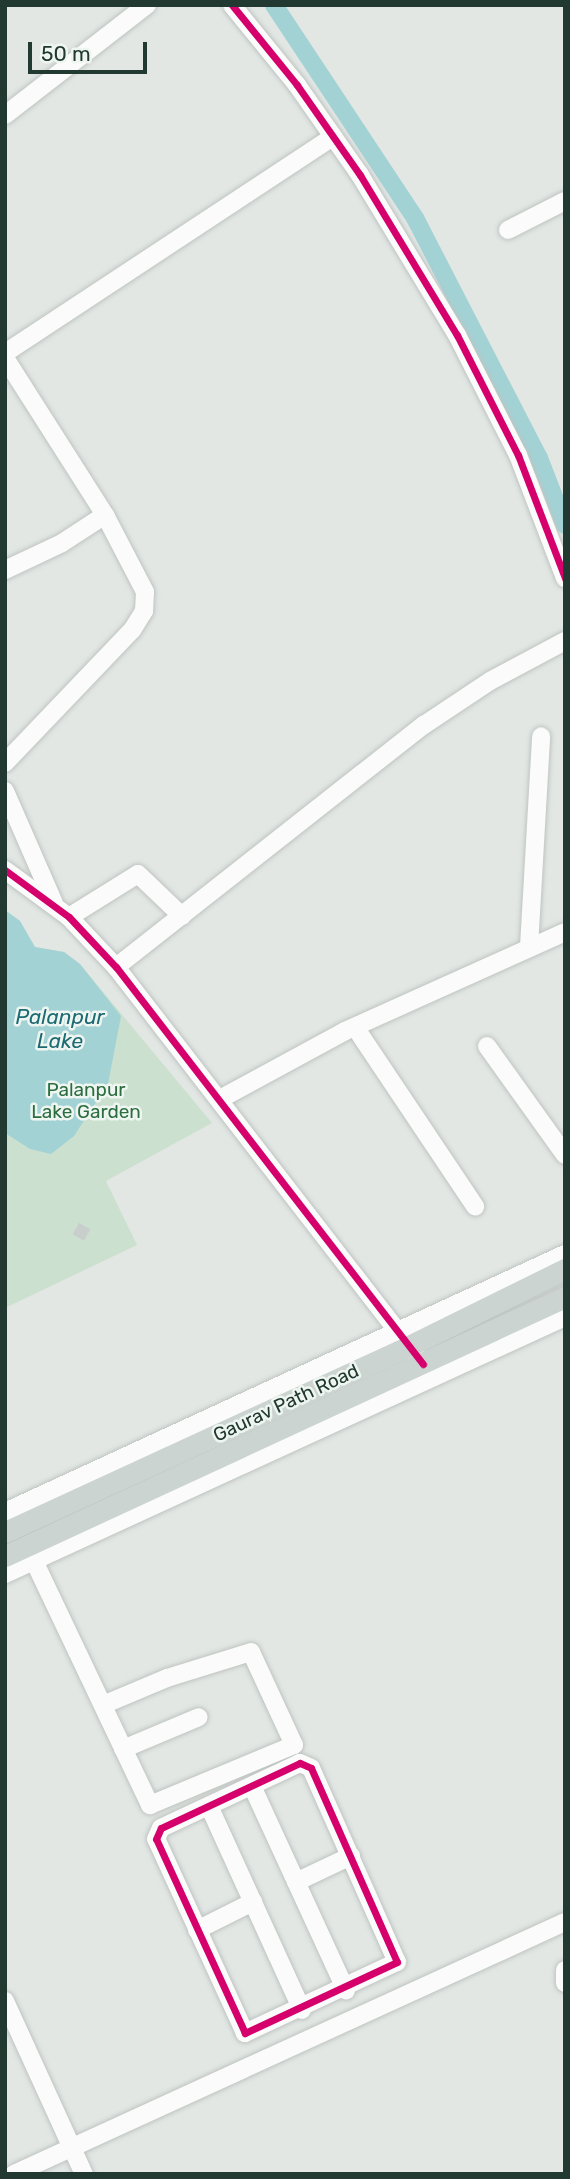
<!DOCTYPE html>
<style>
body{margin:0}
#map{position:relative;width:570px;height:2179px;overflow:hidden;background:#e2e7e4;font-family:Rubik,sans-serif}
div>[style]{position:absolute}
.green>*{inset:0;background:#cbe0cf}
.water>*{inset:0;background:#a3d2d5}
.canal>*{height:18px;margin:-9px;padding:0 9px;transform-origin:9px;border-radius:9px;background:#a3d2d5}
.building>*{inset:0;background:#c8cecb;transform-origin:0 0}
.roads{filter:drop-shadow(0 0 2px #bfc4c1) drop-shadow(0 0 2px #bfc4c1)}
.minor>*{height:18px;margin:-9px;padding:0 9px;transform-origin:9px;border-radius:9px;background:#fbfbfb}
.major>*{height:21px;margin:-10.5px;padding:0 10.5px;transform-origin:10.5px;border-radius:10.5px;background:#ccd4d1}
.cycleway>*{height:7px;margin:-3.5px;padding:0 3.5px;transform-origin:3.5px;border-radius:3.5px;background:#d6006c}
span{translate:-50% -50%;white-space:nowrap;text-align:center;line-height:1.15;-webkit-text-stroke:5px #eff6f2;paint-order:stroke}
.park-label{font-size:19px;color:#2c6e40}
.street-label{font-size:19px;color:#213930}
.water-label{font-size:21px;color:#1d6b72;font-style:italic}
.frame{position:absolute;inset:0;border:7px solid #213930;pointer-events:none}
.scale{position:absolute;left:28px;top:42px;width:119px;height:32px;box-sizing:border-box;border:4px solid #213930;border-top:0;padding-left:9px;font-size:21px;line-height:24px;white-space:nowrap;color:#213930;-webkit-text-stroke:5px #eff6f2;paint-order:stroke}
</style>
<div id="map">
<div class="green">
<div style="clip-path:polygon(5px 910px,20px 921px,35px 947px,64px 952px,80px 964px,212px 1123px,106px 1181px,137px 1245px,5px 1308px)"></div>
</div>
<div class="water">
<div style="clip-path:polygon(5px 910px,20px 921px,35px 947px,64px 952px,80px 964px,121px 1016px,108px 1084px,74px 1136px,51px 1154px,30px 1149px,5px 1133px)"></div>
</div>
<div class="canal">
<div style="left:274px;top:5px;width:255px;rotate:56.5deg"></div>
<div style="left:415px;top:218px;width:270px;rotate:62.7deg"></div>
<div style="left:539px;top:458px;width:72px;rotate:68.8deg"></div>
</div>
<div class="building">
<div style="left:79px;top:1223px;width:13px;height:13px;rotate:29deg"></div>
</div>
<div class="roads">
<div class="minor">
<div style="left:232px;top:5px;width:103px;rotate:50.9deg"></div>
<div style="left:297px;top:85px;width:110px;rotate:55deg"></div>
<div style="left:360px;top:175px;width:187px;rotate:58.8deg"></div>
<div style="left:457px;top:335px;width:135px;rotate:63.1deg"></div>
<div style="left:518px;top:455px;width:132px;rotate:69.1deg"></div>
<div style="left:5px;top:115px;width:180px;rotate:-37.8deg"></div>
<div style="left:508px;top:230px;width:64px;rotate:-27deg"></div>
<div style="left:5px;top:353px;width:393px;rotate:-33.4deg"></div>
<div style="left:5px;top:358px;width:186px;rotate:57.5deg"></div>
<div style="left:105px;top:515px;width:87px;rotate:62.5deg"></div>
<div style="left:145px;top:592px;width:19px;rotate:93deg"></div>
<div style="left:144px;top:611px;width:22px;rotate:122deg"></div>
<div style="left:132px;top:630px;width:184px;rotate:133.7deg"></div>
<div style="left:5px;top:570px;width:63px;rotate:-25.3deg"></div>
<div style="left:62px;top:543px;width:51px;rotate:-33.1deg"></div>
<div style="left:5px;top:791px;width:122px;rotate:66.4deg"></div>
<div style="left:5px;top:870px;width:79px;rotate:36.3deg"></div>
<div style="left:69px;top:917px;width:69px;rotate:46.8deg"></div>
<div style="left:116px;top:967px;width:493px;rotate:52.3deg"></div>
<div style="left:69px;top:917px;width:81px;rotate:-31.9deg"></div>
<div style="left:138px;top:874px;width:61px;rotate:43.7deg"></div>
<div style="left:529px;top:947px;width:211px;rotate:-86.7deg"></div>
<div style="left:116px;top:967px;width:392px;rotate:-38.2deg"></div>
<div style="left:424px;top:725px;width:79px;rotate:-33.7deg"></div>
<div style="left:490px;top:681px;width:85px;rotate:-28.1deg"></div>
<div style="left:355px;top:1027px;width:216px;rotate:56.2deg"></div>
<div style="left:487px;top:1046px;width:134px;rotate:54.4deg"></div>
<div style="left:220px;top:1099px;width:142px;rotate:-28.5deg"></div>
<div style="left:345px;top:1031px;width:241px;rotate:-24.2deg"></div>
<div style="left:5px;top:1512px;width:617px;rotate:-24.74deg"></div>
<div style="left:27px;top:1546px;width:287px;rotate:64.6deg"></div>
<div style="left:150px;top:1805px;width:156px;rotate:-22.6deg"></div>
<div style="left:294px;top:1745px;width:102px;rotate:-114.8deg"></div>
<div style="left:251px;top:1652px;width:88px;rotate:162.8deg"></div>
<div style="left:167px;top:1678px;width:67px;rotate:157.2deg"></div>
<div style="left:5px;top:1574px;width:616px;rotate:-24.65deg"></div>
<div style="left:123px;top:1749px;width:82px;rotate:-22.8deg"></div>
<div style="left:300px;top:1763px;width:12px;rotate:24deg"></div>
<div style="left:311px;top:1768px;width:212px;rotate:66.1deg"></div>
<div style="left:397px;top:1962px;width:168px;rotate:155deg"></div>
<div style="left:245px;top:2033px;width:213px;rotate:-114.6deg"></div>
<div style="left:156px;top:1839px;width:12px;rotate:-66deg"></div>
<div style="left:161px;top:1828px;width:153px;rotate:-25.1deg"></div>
<div style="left:252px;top:1786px;width:225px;rotate:65.3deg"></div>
<div style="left:209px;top:1806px;width:224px;rotate:65.5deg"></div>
<div style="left:296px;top:1882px;width:61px;rotate:-25.3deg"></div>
<div style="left:197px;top:1930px;width:63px;rotate:-26.6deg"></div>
<div style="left:565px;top:1970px;width:13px;rotate:90deg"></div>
<div style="left:5px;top:2001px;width:190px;rotate:65.5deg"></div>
<div style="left:14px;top:2174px;width:606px;rotate:-24.58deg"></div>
</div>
<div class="major">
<div style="left:5px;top:1532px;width:445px;rotate:-24.7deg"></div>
<div style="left:409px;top:1346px;width:174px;rotate:-26.3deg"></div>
<div style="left:5px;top:1556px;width:617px;rotate:-24.82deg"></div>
</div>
</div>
<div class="cycleway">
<div style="left:232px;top:5px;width:103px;rotate:50.9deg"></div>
<div style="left:297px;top:85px;width:110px;rotate:55deg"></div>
<div style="left:360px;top:175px;width:187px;rotate:58.8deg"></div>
<div style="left:457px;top:335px;width:135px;rotate:63.1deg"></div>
<div style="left:518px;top:455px;width:132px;rotate:69.1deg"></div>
<div style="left:5px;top:870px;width:79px;rotate:36.3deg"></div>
<div style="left:69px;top:917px;width:69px;rotate:46.8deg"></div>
<div style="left:116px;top:967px;width:502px;rotate:52.29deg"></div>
<div style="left:300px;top:1763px;width:12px;rotate:24deg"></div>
<div style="left:311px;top:1768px;width:212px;rotate:66.1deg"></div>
<div style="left:397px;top:1962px;width:168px;rotate:155deg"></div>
<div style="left:245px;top:2033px;width:213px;rotate:-114.6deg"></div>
<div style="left:156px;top:1839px;width:12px;rotate:-66deg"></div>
<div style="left:161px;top:1828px;width:153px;rotate:-25.1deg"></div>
</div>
<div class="park-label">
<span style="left:86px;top:1101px">Palanpur<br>Lake Garden</span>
</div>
<div class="street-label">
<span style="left:286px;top:1403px;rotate:-25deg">Gaurav Path Road</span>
</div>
<div class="water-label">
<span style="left:60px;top:1029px">Palanpur<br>Lake</span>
</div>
<div class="frame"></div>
<div class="scale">50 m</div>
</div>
